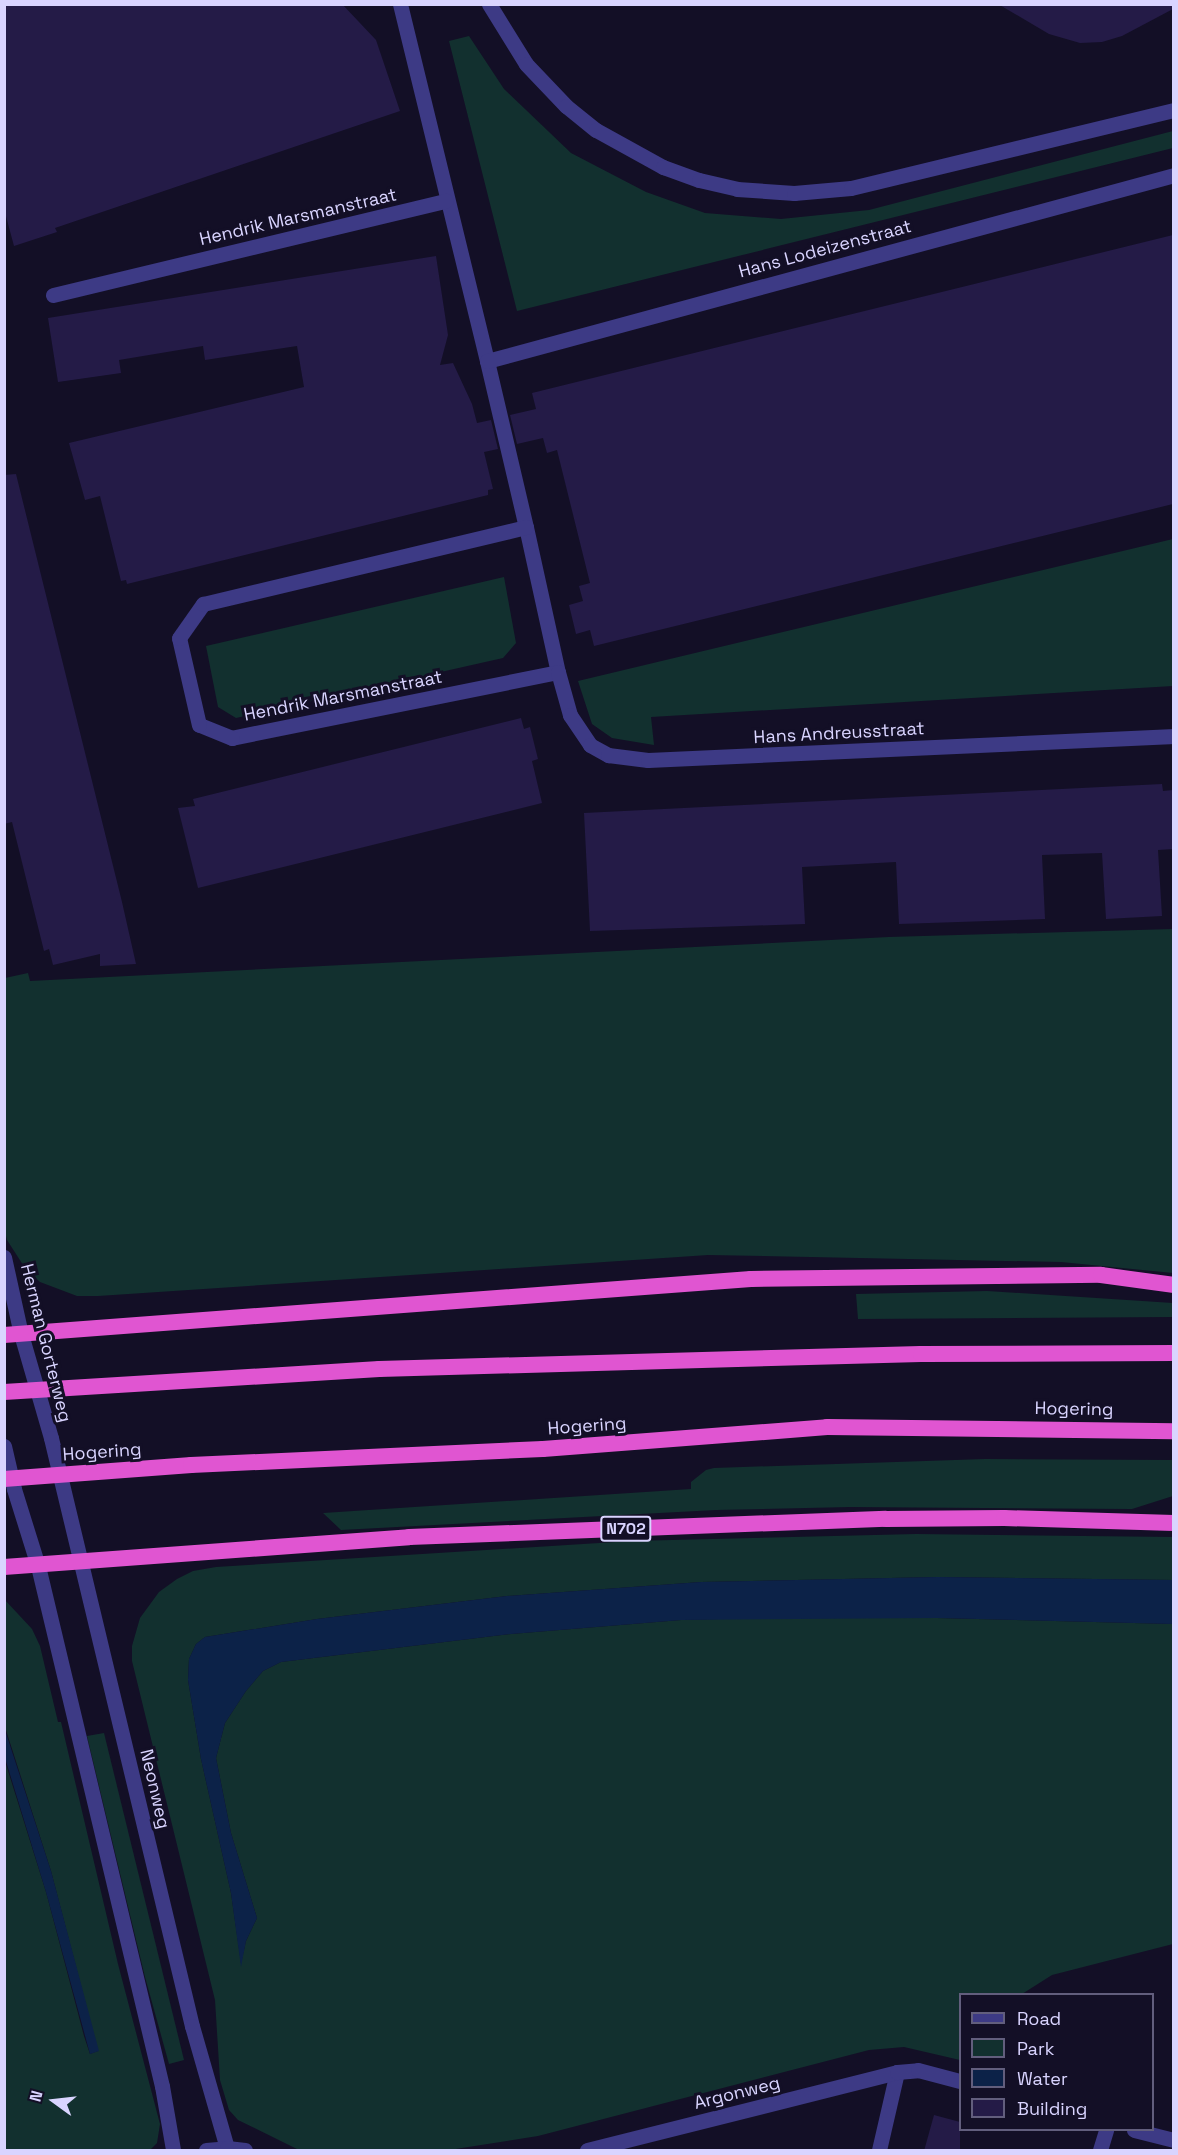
<!DOCTYPE html>
<style>
body{margin:0}
#map{position:relative;width:1178px;height:2155px;overflow:hidden;background:#130f26;font-family:"Space Grotesk",sans-serif}
div>[style]{position:absolute}
.green>*{inset:0;background:#12302f}
.water>*{inset:0;background:#0c2248}
.building>*{inset:0;background:#241b47}
.service>*{height:15px;margin:-7.5px;padding:0 7.5px;transform-origin:7.5px;border-radius:7.5px;background:#3d3a85}
.minor>*{height:15px;margin:-7.5px;padding:0 7.5px;transform-origin:7.5px;border-radius:7.5px;background:#3d3a85}
.trunk>*{height:16px;margin:-8px;padding:0 8px;transform-origin:8px;border-radius:8px;background:#e055d1}
span{translate:-50% -50%;white-space:nowrap;text-align:center;line-height:1.15;-webkit-text-stroke:6px #130f26;paint-order:stroke}
.shield-label span{padding:2px 4px;background:#130f26;border:2px solid;border-radius:4px;-webkit-text-stroke-width:0}
.shield-label{font-size:16px;color:#d9d4ff;font-weight:700}
.street-label{font-size:18px;color:#d9d4ff}
.frame{position:absolute;inset:0;border:6px solid #d9d4ff;pointer-events:none}
.legend{position:absolute;left:959px;top:1993px;width:195px;height:138px;box-sizing:border-box;background:#130f26;border:2px solid #625e7d;margin:0;padding:8px 10px;list-style:none;font-size:18px;color:#d9d4ff}
.legend li{display:flex;align-items:center;gap:12px;height:30px}
.legend b{width:30px;border:2px solid #625e7d}
.north{position:absolute;left:24px;top:2071px;width:60px;height:60px;-webkit-text-stroke:4px #130f26;paint-order:stroke;rotate:285deg;font-size:16px;font-weight:700;line-height:24px;text-align:center;color:#d9d4ff}
.north::after{content:'';display:block;margin:auto;width:21px;height:27px;background:#d9d4ff;clip-path:polygon(50% 0,100% 100%,50% 72%,0 100%)}
</style>
<div id="map">
<div class="green">
<div style="clip-path:polygon(469px 36px,504px 89px,571px 153px,646px 192px,705px 213px,781px 219px,869px 210px,1173px 131px,1173px 148px,517px 311px,449px 41px)"></div>
<div style="clip-path:polygon(1173px 539px,1173px 686px,651px 717px,654px 745px,612px 738px,592px 724px,578px 681px)"></div>
<div style="clip-path:polygon(504px 577px,516px 643px,503px 658px,236px 718px,218px 707px,206px 646px)"></div>
<div style="clip-path:polygon(1173px 929px,1173px 1273px,1061px 1262px,708px 1255px,98px 1296px,77px 1296px,40px 1282px,25px 1268px,7px 1240px,4px 1228px,5px 978px,28px 973px,30px 981px,889px 937px)"></div>
<div style="clip-path:polygon(987px 1291px,1173px 1303px,1173px 1317px,858px 1319px,856px 1294px)"></div>
<div style="clip-path:polygon(985px 1459px,1173px 1460px,1173px 1496px,1132px 1509px,850px 1507px,716px 1510px,341px 1530px,323px 1513px,691px 1489px,691px 1482px,706px 1470px,714px 1468px)"></div>
<div style="clip-path:polygon(916px 1534px,1173px 1537px,1173px 1580px,937px 1577px,701px 1582px,507px 1596px,317px 1619px,205px 1637px,196px 1644px,189px 1659px,188px 1680px,201px 1759px,231px 1893px,241px 1963px,246px 1941px,257px 1918px,231px 1833px,216px 1758px,225px 1723px,246px 1691px,263px 1671px,281px 1662px,511px 1634px,681px 1620px,755px 1618px,937px 1618px,1173px 1624px,1173px 1944px,1052px 1975px,1022px 1994px,960px 1994px,960px 2060px,904px 2047px,869px 2050px,538px 2136px,449px 2150px,299px 2150px,238px 2120px,229px 2110px,220px 2080px,215px 2000px,132px 1661px,132px 1646px,140px 1618px,159px 1592px,177px 1579px,193px 1571px,216px 1567px,631px 1541px)"></div>
<div style="clip-path:polygon(5px 1600px,32px 1629px,40px 1646px,58px 1722px,61px 1722px,118px 1964px,160px 2124px,157px 2143px,150px 2150px,5px 2150px,4px 1758px,46px 1892px,84px 2036px,90px 2054px,98px 2051px,51px 1871px,5px 1727px)"></div>
<div style="clip-path:polygon(104px 1733px,184px 2060px,169px 2064px,145px 1977px,87px 1736px)"></div>
</div>
<div class="water">
<div style="clip-path:polygon(937px 1577px,1173px 1580px,1173px 1624px,937px 1618px,681px 1620px,511px 1634px,281px 1662px,263px 1671px,246px 1691px,225px 1723px,216px 1758px,231px 1833px,257px 1918px,246px 1941px,241px 1967px,231px 1893px,201px 1759px,188px 1680px,189px 1659px,196px 1644px,205px 1637px,317px 1619px,507px 1596px,701px 1582px)"></div>
<div style="clip-path:polygon(4px 1727px,51px 1871px,99px 2051px,90px 2054px,46px 1892px,5px 1758px)"></div>
</div>
<div class="building">
<div style="clip-path:polygon(4px 4px,342px 4px,376px 40px,400px 111px,55px 228px,57px 232px,14px 246px,4px 209px)"></div>
<div style="clip-path:polygon(998px 4px,1173px 4px,1173px 9px,1122px 36px,1102px 42px,1080px 43px,1049px 34px)"></div>
<div style="clip-path:polygon(1173px 235px,1173px 504px,594px 646px,590px 630px,576px 634px,569px 605px,583px 601px,579px 586px,590px 583px,557px 450px,547px 453px,543px 438px,517px 444px,510px 415px,536px 409px,532px 393px)"></div>
<div style="clip-path:polygon(436px 256px,448px 335px,440px 365px,453px 363px,472px 404px,477px 423px,491px 420px,498px 449px,484px 452px,493px 489px,488px 490px,488px 495px,127px 584px,126px 580px,121px 581px,100px 496px,85px 500px,69px 443px,304px 387px,297px 346px,205px 360px,203px 346px,119px 360px,121px 373px,58px 382px,48px 318px)"></div>
<div style="clip-path:polygon(16px 474px,122px 902px,136px 964px,100px 966px,100px 954px,53px 965px,49px 949px,44px 951px,12px 822px,4px 824px,4px 475px)"></div>
<div style="clip-path:polygon(521px 718px,524px 729px,530px 727px,538px 759px,532px 761px,542px 803px,198px 888px,178px 808px,195px 806px,193px 799px)"></div>
<div style="clip-path:polygon(1162px 784px,1163px 791px,1173px 790px,1173px 849px,1158px 850px,1162px 916px,1106px 919px,1102px 853px,1042px 855px,1045px 919px,899px 924px,896px 862px,802px 867px,805px 924px,590px 931px,584px 813px)"></div>
<div style="clip-path:polygon(934px 2115px,960px 2122px,960px 2151px,924px 2151px)"></div>
</div>
<div class="service">
<div style="left:489px;top:4px;width:70px;rotate:58.3deg"></div>
<div style="left:526px;top:64px;width:58px;rotate:46.4deg"></div>
<div style="left:566px;top:106px;width:38px;rotate:39deg"></div>
<div style="left:596px;top:130px;width:77px;rotate:28.9deg"></div>
<div style="left:663px;top:167px;width:38px;rotate:20deg"></div>
<div style="left:699px;top:180px;width:39px;rotate:13deg"></div>
<div style="left:737px;top:189px;width:57px;rotate:4deg"></div>
<div style="left:794px;top:193px;width:57px;rotate:-5deg"></div>
<div style="left:851px;top:188px;width:332px;rotate:-13.6deg"></div>
<div style="left:879px;top:2150px;width:80px;rotate:-77deg"></div>
<div style="left:1100px;top:2150px;width:21px;rotate:-73deg"></div>
</div>
<div class="minor">
<div style="left:400px;top:4px;width:367px;rotate:76.3deg"></div>
<div style="left:487px;top:361px;width:171px;rotate:76.8deg"></div>
<div style="left:526px;top:527px;width:148px;rotate:77.6deg"></div>
<div style="left:558px;top:672px;width:333px;rotate:168.6deg"></div>
<div style="left:232px;top:738px;width:35px;rotate:-158deg"></div>
<div style="left:199px;top:725px;width:89px;rotate:-102.9deg"></div>
<div style="left:179px;top:638px;width:42px;rotate:-54.8deg"></div>
<div style="left:203px;top:604px;width:332px;rotate:-13.4deg"></div>
<div style="left:53px;top:295px;width:404px;rotate:-13.5deg"></div>
<div style="left:487px;top:361px;width:712px;rotate:-15.15deg"></div>
<div style="left:558px;top:672px;width:45px;rotate:74.4deg"></div>
<div style="left:570px;top:715px;width:36px;rotate:56deg"></div>
<div style="left:590px;top:745px;width:21px;rotate:29deg"></div>
<div style="left:608px;top:755px;width:40px;rotate:7.1deg"></div>
<div style="left:648px;top:760px;width:527px;rotate:-2.61deg"></div>
<div style="left:4px;top:1257px;width:79px;rotate:77.6deg"></div>
<div style="left:21px;top:1334px;width:108px;rotate:73.9deg"></div>
<div style="left:51px;top:1438px;width:605px;rotate:76.52deg"></div>
<div style="left:192px;top:2026px;width:127px;rotate:74deg"></div>
<div style="left:4px;top:1446px;width:44px;rotate:76.9deg"></div>
<div style="left:14px;top:1489px;width:81px;rotate:72.7deg"></div>
<div style="left:38px;top:1566px;width:535px;rotate:76.59deg"></div>
<div style="left:162px;top:2086px;width:65px;rotate:80.2deg"></div>
<div style="left:1134px;top:2130px;width:41px;rotate:14deg"></div>
<div style="left:206px;top:2150px;width:21px;rotate:-5deg"></div>
<div style="left:227px;top:2148px;width:18px;rotate:6deg"></div>
<div style="left:587px;top:2150px;width:320px;rotate:-14.1deg"></div>
<div style="left:897px;top:2072px;width:21px;rotate:-5deg"></div>
<div style="left:918px;top:2070px;width:43px;rotate:14.7deg"></div>
</div>
<div class="trunk">
<div style="left:4px;top:1335px;width:749px;rotate:-4.29deg"></div>
<div style="left:751px;top:1279px;width:350px;rotate:-0.7deg"></div>
<div style="left:1101px;top:1275px;width:74px;rotate:7.8deg"></div>
<div style="left:4px;top:1392px;width:376px;rotate:-3.5deg"></div>
<div style="left:379px;top:1369px;width:542px;rotate:-1.59deg"></div>
<div style="left:921px;top:1354px;width:253px;rotate:-0.2deg"></div>
<div style="left:4px;top:1479px;width:188px;rotate:-4.3deg"></div>
<div style="left:191px;top:1465px;width:352px;rotate:-2.6deg"></div>
<div style="left:543px;top:1449px;width:285px;rotate:-4.4deg"></div>
<div style="left:827px;top:1427px;width:347px;rotate:0.7deg"></div>
<div style="left:4px;top:1567px;width:406px;rotate:-4.2deg"></div>
<div style="left:409px;top:1537px;width:477px;rotate:-2.2deg"></div>
<div style="left:886px;top:1519px;width:118px;rotate:-0.5deg"></div>
<div style="left:1004px;top:1518px;width:170px;rotate:1.7deg"></div>
</div>
<div class="shield-label">
<span style="left:626px;top:1529px">N702</span>
</div>
<div class="street-label">
<span style="left:298px;top:217px;rotate:-13deg">Hendrik Marsmanstraat</span>
<span style="left:825px;top:249px;rotate:-15deg">Hans Lodeizenstraat</span>
<span style="left:343px;top:696px;rotate:-11deg">Hendrik Marsmanstraat</span>
<span style="left:839px;top:733px;rotate:-3deg">Hans Andreusstraat</span>
<span style="left:46px;top:1343px;rotate:76deg">Herman Gorterweg</span>
<span style="left:1074px;top:1409px;rotate:1deg">Hogering</span>
<span style="left:587px;top:1426px;rotate:-4deg">Hogering</span>
<span style="left:102px;top:1452px;rotate:-4deg">Hogering</span>
<span style="left:155px;top:1789px;rotate:77deg">Neonweg</span>
<span style="left:737px;top:2093px;rotate:-14deg">Argonweg</span>
</div>
<div class="frame"></div>
<ul class="legend">
<li><b style="height:8px;background:#3d3a85"></b>Road</li>
<li><b style="height:16px;background:#12302f"></b>Park</li>
<li><b style="height:16px;background:#0c2248"></b>Water</li>
<li><b style="height:16px;background:#241b47"></b>Building</li>
</ul>
<div class="north">N</div>
</div>
